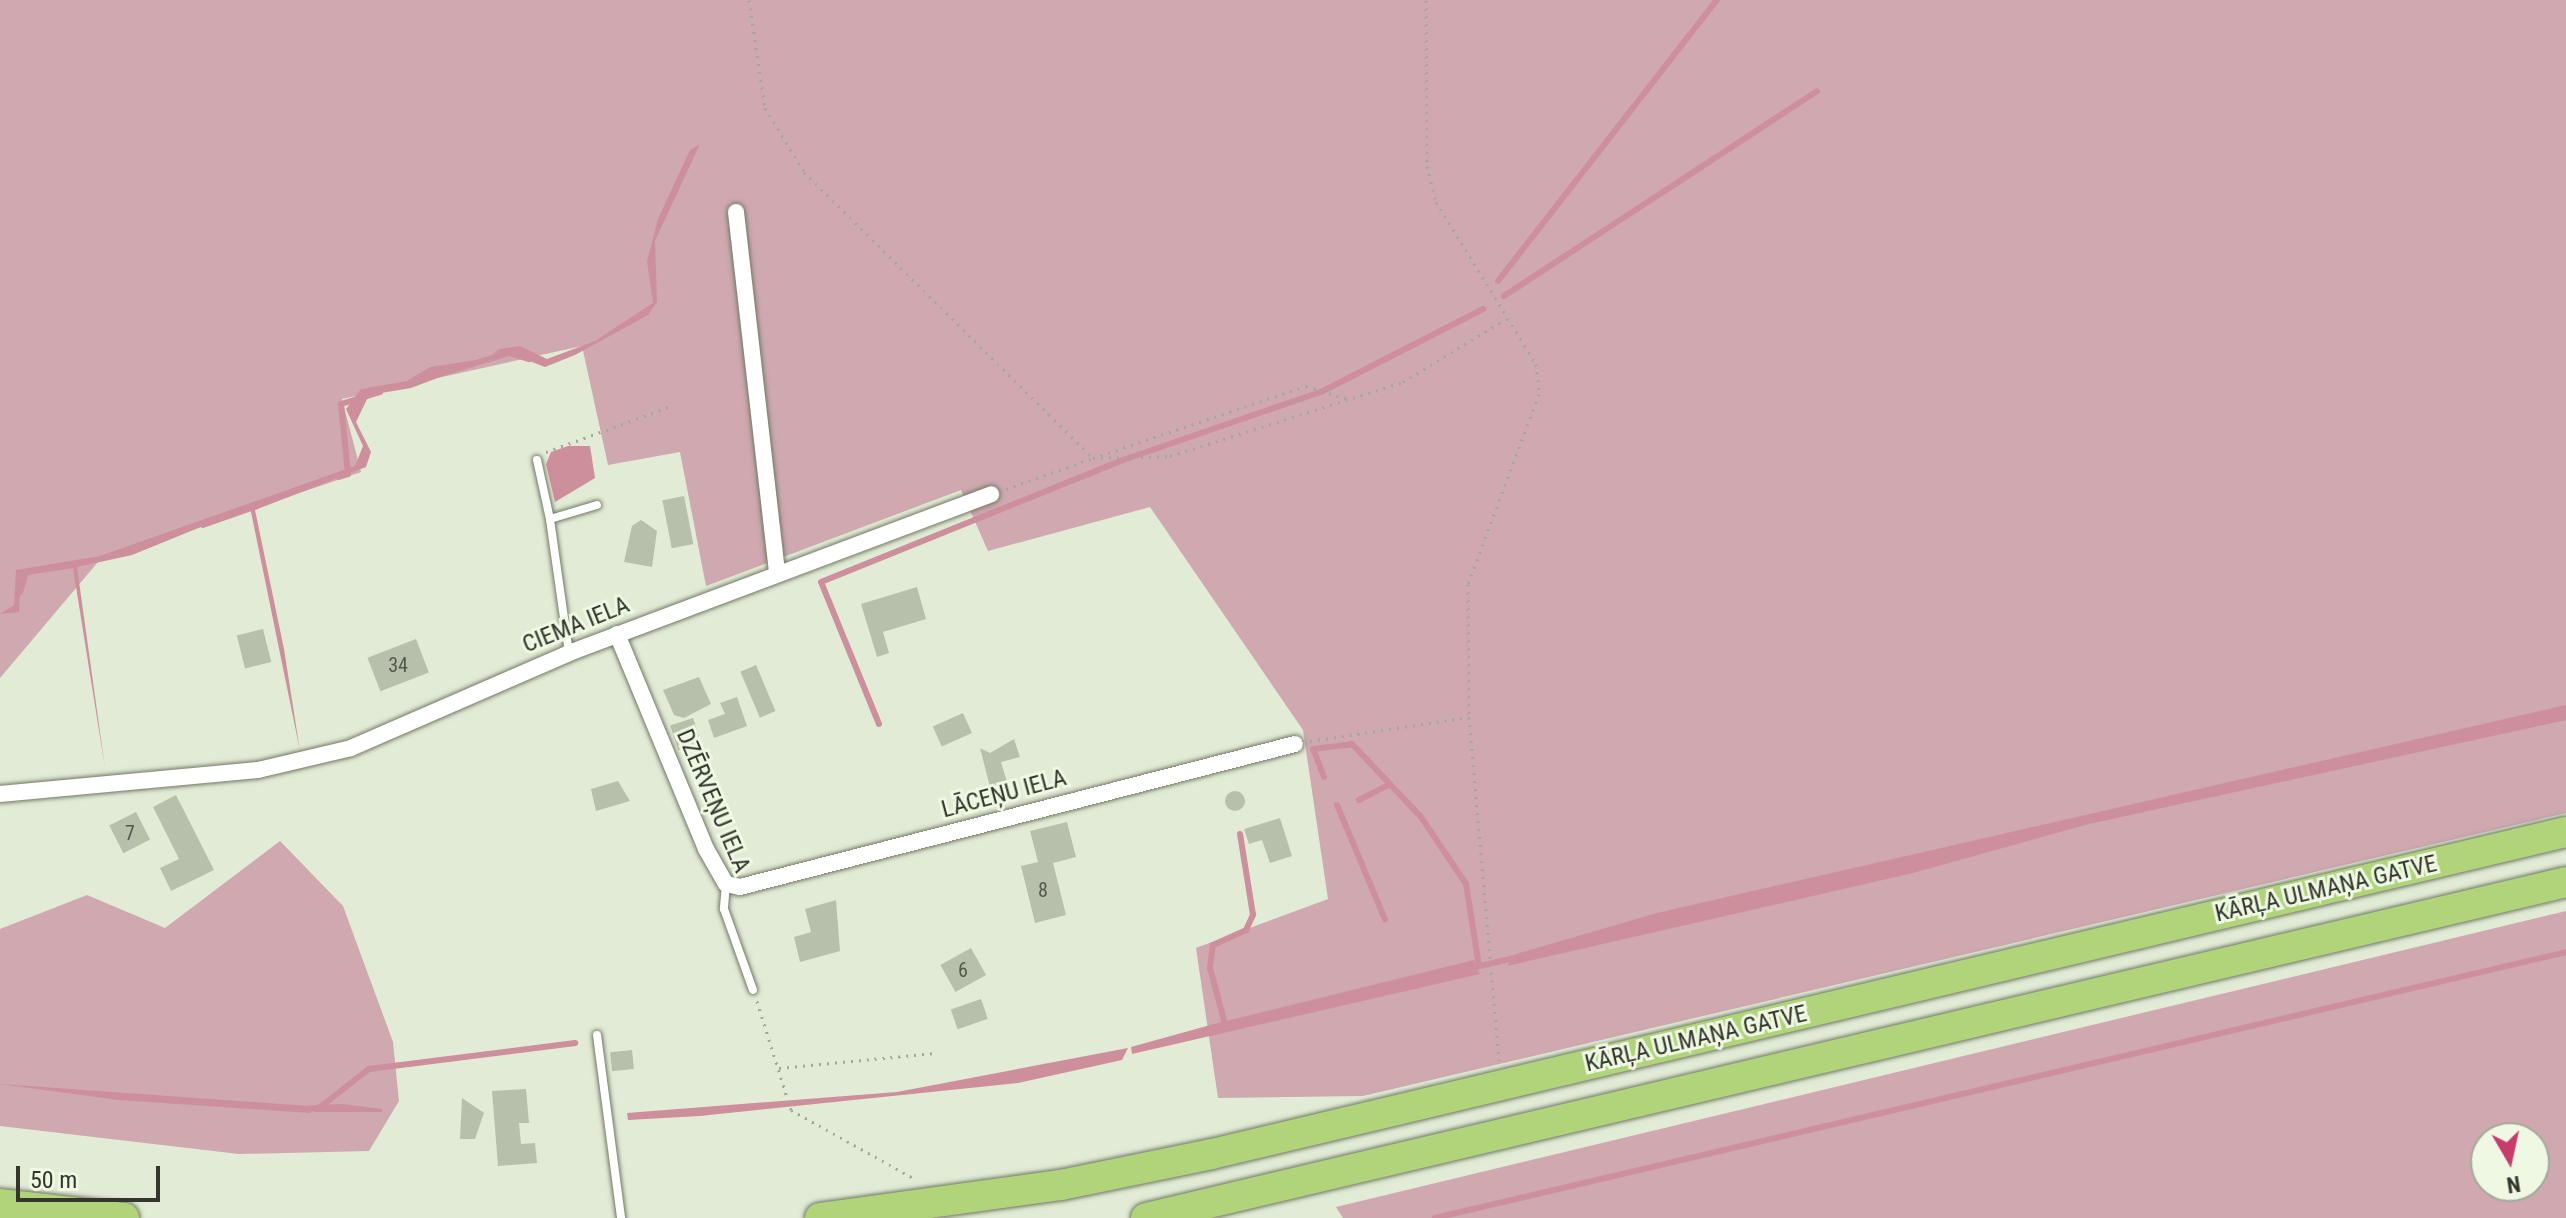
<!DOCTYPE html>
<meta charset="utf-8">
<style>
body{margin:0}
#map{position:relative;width:2566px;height:1218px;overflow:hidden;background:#e1ebd5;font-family:"Roboto Condensed",sans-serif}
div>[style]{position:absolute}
.green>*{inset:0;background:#cfa8b0}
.water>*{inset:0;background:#ce8f9d}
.stream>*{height:6px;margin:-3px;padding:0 3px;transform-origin:3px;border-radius:3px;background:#ce8f9d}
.building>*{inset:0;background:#b7c0ab;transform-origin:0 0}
.round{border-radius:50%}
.path>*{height:3px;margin-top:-1.5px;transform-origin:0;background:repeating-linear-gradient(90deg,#a1a998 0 2px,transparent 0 8px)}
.roads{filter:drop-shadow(0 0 2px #707965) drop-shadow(0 0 2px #707965)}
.lane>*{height:8px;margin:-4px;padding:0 4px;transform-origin:4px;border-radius:4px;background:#fff}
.street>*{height:16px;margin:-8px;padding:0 8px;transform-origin:8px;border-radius:8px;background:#fff}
.highway>*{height:30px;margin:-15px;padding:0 15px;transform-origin:15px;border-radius:15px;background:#b1d47b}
span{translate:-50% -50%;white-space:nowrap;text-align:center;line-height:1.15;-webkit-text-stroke:6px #eef8e2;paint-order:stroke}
.number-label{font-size:20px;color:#53584c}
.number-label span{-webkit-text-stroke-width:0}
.street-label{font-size:24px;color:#32362d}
.north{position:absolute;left:2470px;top:1122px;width:80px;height:80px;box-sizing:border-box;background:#eef8e2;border:2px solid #a3aa9a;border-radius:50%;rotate:171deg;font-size:22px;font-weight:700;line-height:32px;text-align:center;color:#32362d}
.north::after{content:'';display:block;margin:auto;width:28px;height:36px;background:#c83b6b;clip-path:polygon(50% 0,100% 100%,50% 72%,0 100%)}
.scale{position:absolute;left:16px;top:1166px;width:144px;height:36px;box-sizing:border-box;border:4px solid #32362d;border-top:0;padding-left:10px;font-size:24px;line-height:28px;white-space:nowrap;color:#32362d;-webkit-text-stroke:6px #eef8e2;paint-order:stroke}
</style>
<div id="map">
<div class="green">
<div style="clip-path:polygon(0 0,2566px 0,2566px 813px,1363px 1096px,1218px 1098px,1196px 948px,1328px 899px,1303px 730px,1150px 507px,988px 551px,961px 490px,706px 586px,680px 452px,608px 465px,582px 346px,342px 399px,361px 472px,98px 562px,0 678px)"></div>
<div style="clip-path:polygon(280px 841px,343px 906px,393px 1042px,399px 1101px,369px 1151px,239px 1154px,0 1126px,0 929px,87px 895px,165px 928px)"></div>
<div style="clip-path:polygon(evenodd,2566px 911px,2566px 1218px,1343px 1218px,1336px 1207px,2566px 911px,2486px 1138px,2534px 1138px,2534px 1186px,2486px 1186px,2486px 1138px)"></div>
</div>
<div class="water">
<div style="clip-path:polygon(700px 144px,655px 241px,657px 302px,648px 315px,575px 355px,545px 367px,506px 352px,411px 388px,369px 395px,356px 422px,371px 452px,366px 467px,255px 510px,284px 649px,300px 751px,250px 507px,132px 555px,77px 567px,105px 768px,73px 568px,21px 576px,19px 612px,0 614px,14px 605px,16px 570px,100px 556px,355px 466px,363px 446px,346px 409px,361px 389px,407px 381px,430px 367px,489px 358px,499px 349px,520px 346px,547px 359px,595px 341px,653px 303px,647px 261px,658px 219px,690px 150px)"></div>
<div style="clip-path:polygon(568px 446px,590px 446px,595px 478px,555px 502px,546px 464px,551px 452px)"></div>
<div style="clip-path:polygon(2566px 705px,2566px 720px,2089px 824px,1913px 873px,1507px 966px,1516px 954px,1657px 913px)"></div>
<div style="clip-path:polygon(1474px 960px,1480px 974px,1132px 1054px,1131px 1047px,1214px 1024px)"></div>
<div style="clip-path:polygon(1128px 1048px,1122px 1060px,1018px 1083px,700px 1116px,628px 1120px,627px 1113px,897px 1092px)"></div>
<div style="clip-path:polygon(0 1084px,309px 1106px,311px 1113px,118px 1100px)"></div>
<div style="clip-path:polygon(342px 1104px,382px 1109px,382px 1112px,314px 1112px,316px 1105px)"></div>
</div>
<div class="stream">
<div style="left:1498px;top:281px;width:356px;rotate:-52.1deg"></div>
<div style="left:1504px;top:296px;width:374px;rotate:-33.2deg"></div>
<div style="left:433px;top:376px;width:79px;rotate:-16.8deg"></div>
<div style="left:509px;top:353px;width:21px;rotate:17deg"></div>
<div style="left:339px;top:477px;width:9px;rotate:-18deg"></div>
<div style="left:348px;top:474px;width:70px;rotate:-95.7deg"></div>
<div style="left:341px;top:404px;width:41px;rotate:-17.1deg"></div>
<div style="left:203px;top:525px;width:57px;rotate:-19.4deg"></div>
<div style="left:20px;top:592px;width:21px;rotate:-73deg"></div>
<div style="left:879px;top:724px;width:153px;rotate:-112.2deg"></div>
<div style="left:821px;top:582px;width:326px;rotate:-22deg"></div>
<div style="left:1123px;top:460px;width:212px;rotate:-19deg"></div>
<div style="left:1323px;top:391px;width:180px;rotate:-27.1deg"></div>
<div style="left:1324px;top:777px;width:30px;rotate:-111deg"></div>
<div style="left:1313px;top:749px;width:39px;rotate:-7deg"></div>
<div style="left:1352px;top:744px;width:100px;rotate:46.6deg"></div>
<div style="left:1421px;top:817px;width:81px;rotate:56.1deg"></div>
<div style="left:1466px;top:884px;width:83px;rotate:81deg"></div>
<div style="left:1359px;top:800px;width:31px;rotate:-27deg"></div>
<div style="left:1337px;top:805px;width:124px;rotate:67.2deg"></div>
<div style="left:1475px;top:967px;width:41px;rotate:-12.7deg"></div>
<div style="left:1226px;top:1028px;width:62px;rotate:-104.9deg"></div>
<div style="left:1210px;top:968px;width:23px;rotate:-83deg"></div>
<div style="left:1213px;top:945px;width:36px;rotate:-24deg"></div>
<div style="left:1246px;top:930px;width:17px;rotate:-65deg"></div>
<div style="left:1253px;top:915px;width:82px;rotate:-99.1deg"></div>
<div style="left:302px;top:1109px;width:17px;rotate:-3deg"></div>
<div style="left:319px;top:1108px;width:63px;rotate:-38deg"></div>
<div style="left:369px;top:1069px;width:208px;rotate:-7.2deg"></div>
<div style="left:1435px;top:1218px;width:1162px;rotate:-13.23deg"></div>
</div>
<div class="building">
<div style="left:684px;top:496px;width:49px;height:22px;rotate:79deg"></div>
<div style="clip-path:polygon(641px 520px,657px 531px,652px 567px,624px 562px,632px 526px)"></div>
<div style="clip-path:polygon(917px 587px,926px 619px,883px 632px,889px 653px,877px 657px,861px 604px)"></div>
<div style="left:263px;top:629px;width:34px;height:27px;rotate:76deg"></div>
<div style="left:416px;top:639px;width:36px;height:52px;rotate:69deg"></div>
<div style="left:756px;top:665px;width:50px;height:17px;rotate:67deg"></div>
<div style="clip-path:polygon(699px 677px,711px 704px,684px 718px,674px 715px,663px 690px)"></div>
<div style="clip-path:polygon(737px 697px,747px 726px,714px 738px,708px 720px,725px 714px,720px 703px)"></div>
<div style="left:963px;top:713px;width:22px;height:33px;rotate:66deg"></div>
<div style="left:693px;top:718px;width:26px;height:24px;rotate:72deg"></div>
<div style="clip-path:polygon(1014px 739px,1020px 757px,1001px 762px,1007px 782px,990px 787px,980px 748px,990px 753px)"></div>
<div style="clip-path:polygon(618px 781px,630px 801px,596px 811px,591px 789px)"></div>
<div class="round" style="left:1225px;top:791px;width:20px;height:20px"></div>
<div style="clip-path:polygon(176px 795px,214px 870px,171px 891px,160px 868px,179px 859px,153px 807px)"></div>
<div style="left:136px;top:812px;width:31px;height:30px;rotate:63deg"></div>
<div style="clip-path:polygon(1280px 818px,1292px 856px,1270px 863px,1262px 840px,1249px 844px,1244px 829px)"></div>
<div style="clip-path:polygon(1067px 822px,1076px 857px,1053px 863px,1066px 915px,1035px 923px,1021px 866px,1038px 862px,1030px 831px)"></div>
<div style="clip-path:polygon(836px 900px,840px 951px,800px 962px,794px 937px,811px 932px,805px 909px)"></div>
<div style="left:971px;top:948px;width:31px;height:35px;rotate:61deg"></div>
<div style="left:981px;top:999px;width:21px;height:32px;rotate:71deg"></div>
<div style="left:632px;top:1050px;width:19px;height:22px;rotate:84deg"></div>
<div style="clip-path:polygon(526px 1089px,529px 1123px,519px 1123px,521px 1144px,535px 1143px,537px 1163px,498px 1166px,492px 1091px)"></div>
<div style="clip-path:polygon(462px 1098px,484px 1113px,475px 1139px,460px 1139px)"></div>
</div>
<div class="path">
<div style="left:749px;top:0;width:109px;rotate:81.6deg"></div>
<div style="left:765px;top:108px;width:75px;rotate:58.6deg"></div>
<div style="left:804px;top:172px;width:407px;rotate:44.7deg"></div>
<div style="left:1093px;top:458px;width:225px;rotate:-18.7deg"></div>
<div style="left:1306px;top:386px;width:47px;rotate:17.3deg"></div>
<div style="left:1426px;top:0;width:166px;rotate:89.7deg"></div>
<div style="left:1427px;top:166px;width:37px;rotate:76deg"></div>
<div style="left:1436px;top:202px;width:190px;rotate:58.3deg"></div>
<div style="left:1536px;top:364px;width:30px;rotate:84deg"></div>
<div style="left:1539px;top:394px;width:203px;rotate:110.5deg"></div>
<div style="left:1468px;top:584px;width:133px;rotate:89.6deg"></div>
<div style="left:1469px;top:717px;width:345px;rotate:85deg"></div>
<div style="left:546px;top:452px;width:133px;rotate:-20.2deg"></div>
<div style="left:1006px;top:489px;width:92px;rotate:-19.6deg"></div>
<div style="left:1093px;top:458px;width:77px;rotate:-1.5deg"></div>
<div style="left:1170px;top:456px;width:244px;rotate:-17.6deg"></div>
<div style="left:1403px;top:382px;width:121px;rotate:-31.5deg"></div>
<div style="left:1310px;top:741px;width:161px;rotate:-8.6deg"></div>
<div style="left:757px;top:1001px;width:114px;rotate:72.7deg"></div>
<div style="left:791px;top:1110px;width:142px;rotate:29.1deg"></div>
<div style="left:779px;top:1068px;width:157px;rotate:-5.5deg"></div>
</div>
<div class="roads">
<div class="lane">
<div style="left:537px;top:460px;width:60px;rotate:77.6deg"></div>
<div style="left:569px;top:653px;width:135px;rotate:-98.1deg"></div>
<div style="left:550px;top:519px;width:49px;rotate:-16.6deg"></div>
<div style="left:726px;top:884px;width:25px;rotate:95deg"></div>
<div style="left:724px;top:909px;width:86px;rotate:70.3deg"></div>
<div style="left:597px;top:1035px;width:185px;rotate:82.5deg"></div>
</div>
<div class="street">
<div style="left:736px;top:212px;width:363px;rotate:83.5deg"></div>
<div style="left:617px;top:634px;width:233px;rotate:67.5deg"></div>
<div style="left:706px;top:849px;width:40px;rotate:60.3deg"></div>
<div style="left:726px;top:884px;width:14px;rotate:12deg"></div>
<div style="left:740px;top:887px;width:573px;rotate:-14.45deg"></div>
<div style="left:0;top:794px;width:259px;rotate:-5.3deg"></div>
<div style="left:258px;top:770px;width:96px;rotate:-13.3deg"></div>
<div style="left:351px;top:748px;width:238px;rotate:-23.5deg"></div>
<div style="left:569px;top:653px;width:451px;rotate:-20.6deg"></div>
</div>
<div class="highway">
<div style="left:0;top:1204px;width:125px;rotate:6.4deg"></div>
<div style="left:820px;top:1218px;width:243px;rotate:-7.8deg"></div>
<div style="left:1061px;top:1185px;width:154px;rotate:-11.6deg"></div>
<div style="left:1212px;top:1154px;width:1392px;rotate:-13.38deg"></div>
<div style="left:1146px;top:1218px;width:1459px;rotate:-13.31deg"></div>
</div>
</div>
<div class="number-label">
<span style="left:398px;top:665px">34</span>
<span style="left:130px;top:833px">7</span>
<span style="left:1043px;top:890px">8</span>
<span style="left:963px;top:970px">6</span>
</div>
<div class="street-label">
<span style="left:576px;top:625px;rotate:-22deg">CIEMA IELA</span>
<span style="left:1004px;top:794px;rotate:-15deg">LĀCEŅU IELA</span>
<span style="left:713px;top:801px;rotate:67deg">DZĒRVEŅU IELA</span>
<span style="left:2326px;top:889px;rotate:-13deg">KĀRĻA ULMAŅA GATVE</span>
<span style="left:1696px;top:1039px;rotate:-13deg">KĀRĻA ULMAŅA GATVE</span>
</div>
<div class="north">N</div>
<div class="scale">50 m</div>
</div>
